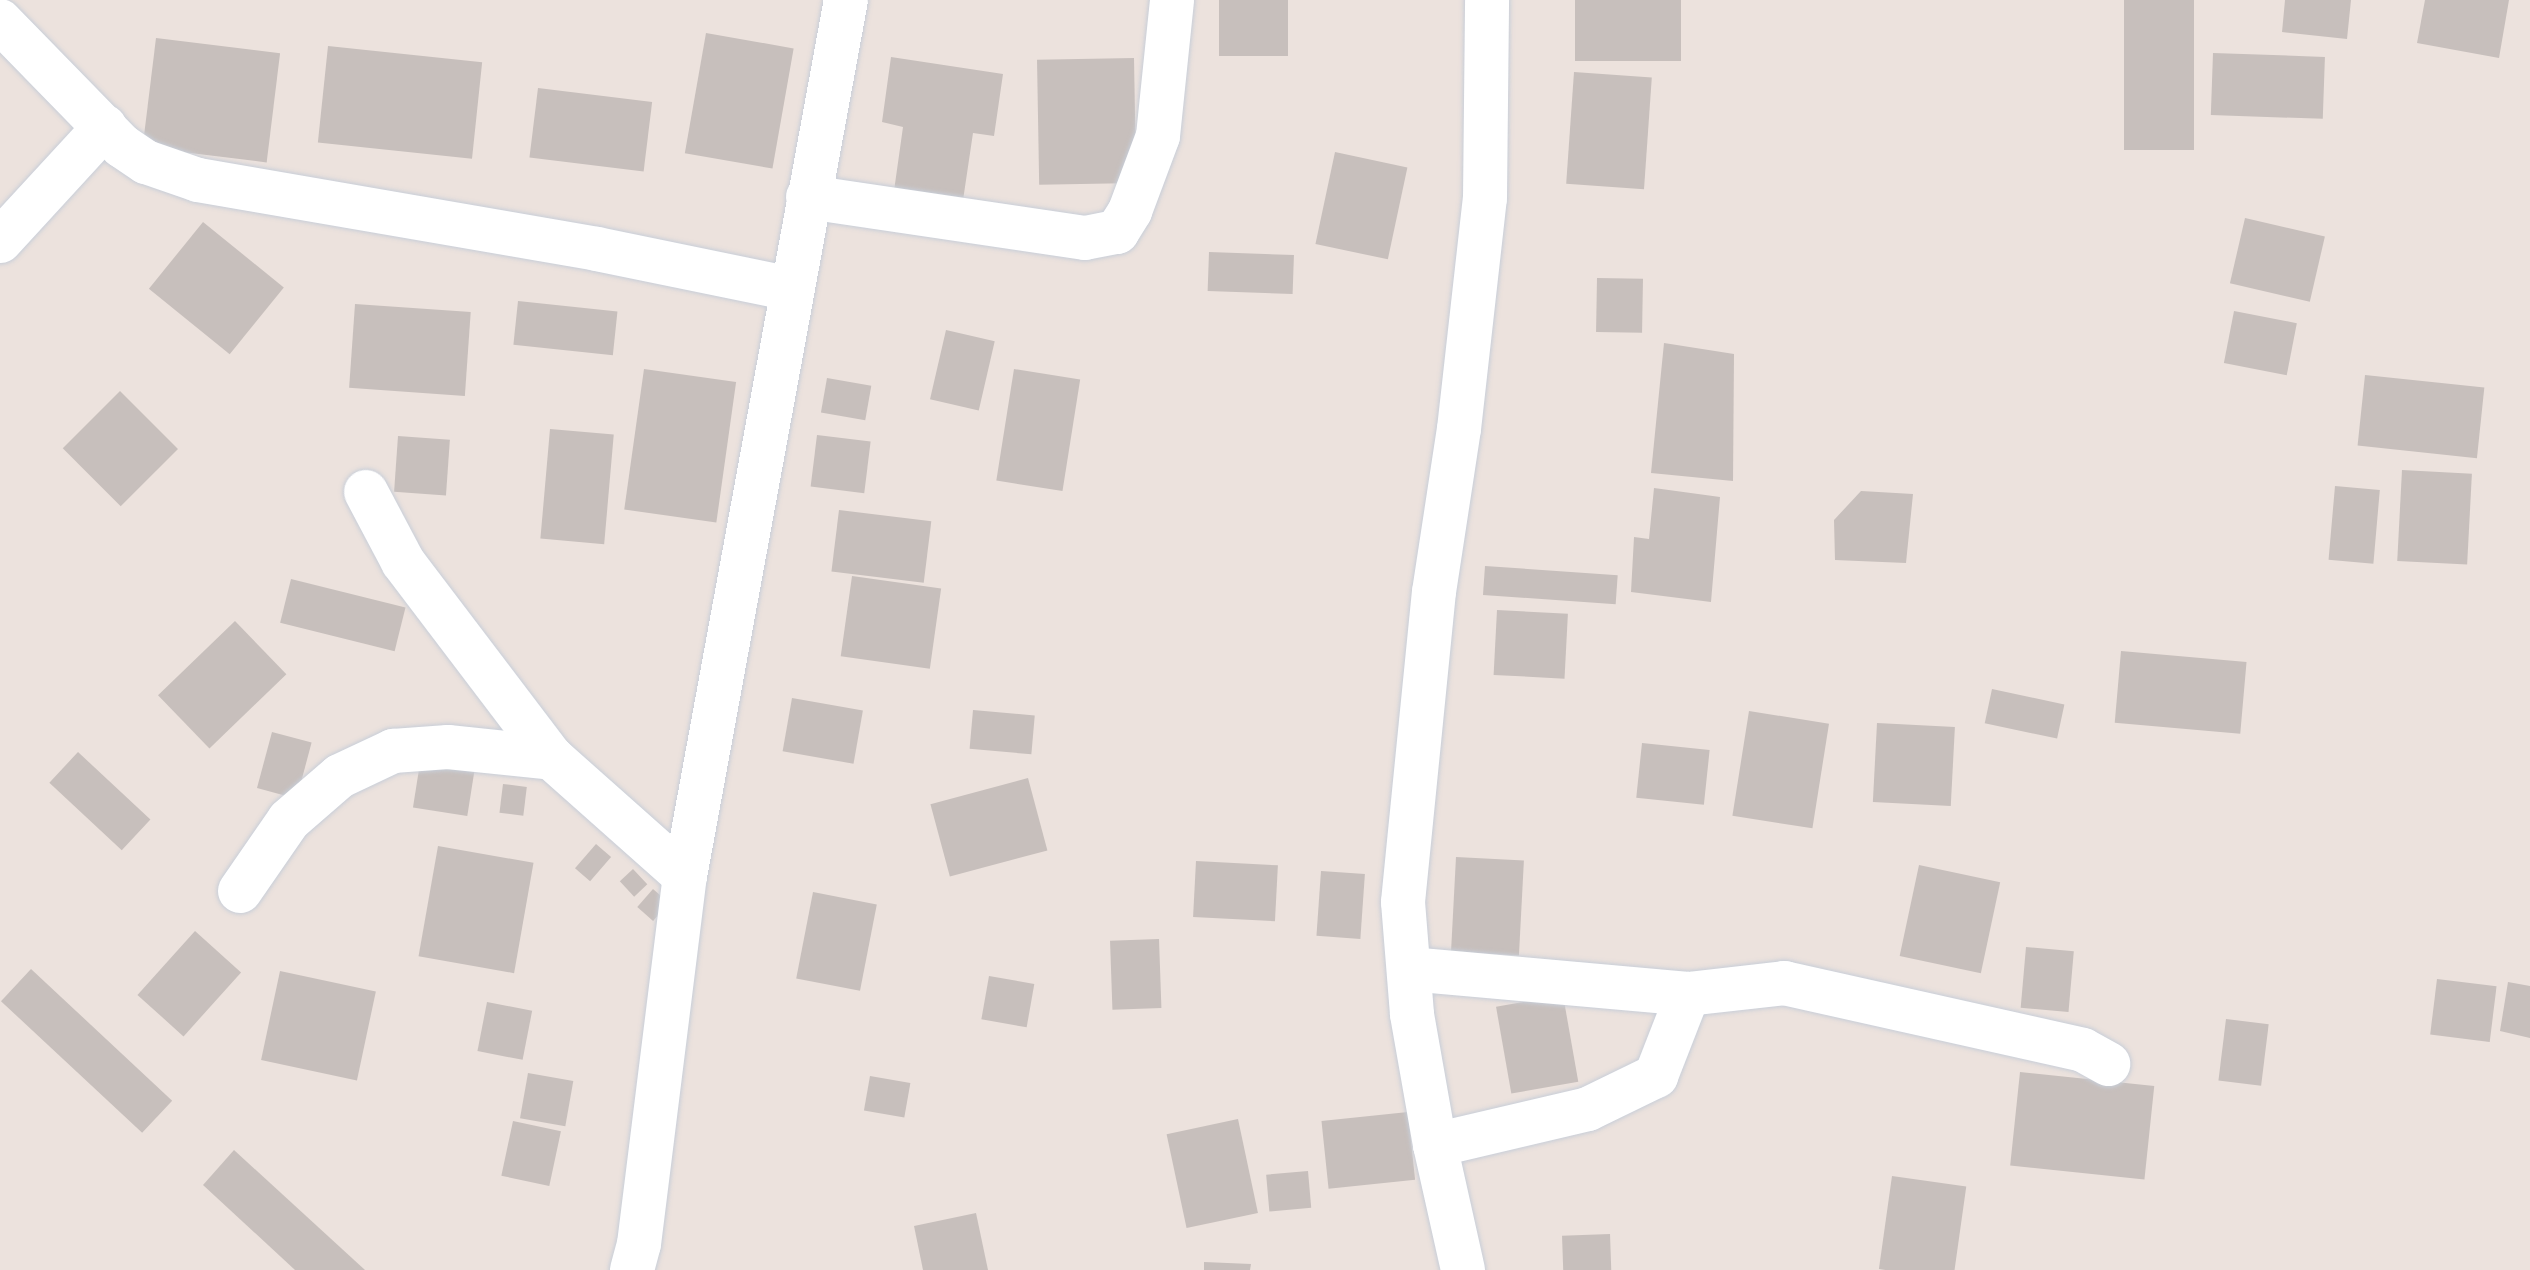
<!DOCTYPE html>
<html>
<head>
<meta charset="utf-8">
<style>
  body { margin:0 }
  #map { position:relative; width:2530px; height:1270px; overflow:hidden; background:#ece2dd; font-family:Ubuntu,sans-serif }
  div>[style] { position:absolute }
  [style*='--x'] { left:calc(var(--x)*1px); top:calc(var(--y)*1px); width:calc(var(--w)*1px); rotate:calc(var(--a)*1deg) }
  .building>* { inset:0; background:#c7bfbc; transform-origin:0 0 }
  .roads { filter:drop-shadow(0 0 2px #c8ced8) drop-shadow(0 0 2px #c8ced8) }
  .minor>* { height:44px; margin:-22px; padding:0 22px; transform-origin:22px; border-radius:22px; background:#fff }
  span { translate:-50% -50%; white-space:nowrap; text-align:center; line-height:1.15; -webkit-text-stroke:6px #fff; paint-order:stroke }
</style>
</head>
<body>
<div id="map">
  <div class="building">
    <div style="left:1219px;top:0;width:69px;height:56px"></div>
    <div style="left:1575px;top:0;width:106px;height:61px"></div>
    <div style="left:2124px;top:0;width:70px;height:150px"></div>
    <div style="clip-path:polygon(2285px 0,2351px 0,2347px 39px,2282px 32px)"></div>
    <div style="clip-path:polygon(2425px 0,2509px 0,2499px 58px,2417px 43px)"></div>
    <div style="left:706px;top:33px;width:89px;height:122px;rotate:10deg"></div>
    <div style="left:156px;top:38px;width:125px;height:110px;rotate:7deg"></div>
    <div style="left:328px;top:46px;width:155px;height:97px;rotate:6deg"></div>
    <div style="left:2213px;top:53px;width:112px;height:62px;rotate:2deg"></div>
    <div style="clip-path:polygon(891px 57px,1003px 74px,994px 136px,973px 133px,962px 207px,893px 198px,903px 127px,882px 122px)"></div>
    <div style="left:1134px;top:58px;width:125px;height:97px;rotate:89deg"></div>
    <div style="left:1574px;top:72px;width:78px;height:112px;rotate:4deg"></div>
    <div style="left:538px;top:88px;width:115px;height:70px;rotate:7deg"></div>
    <div style="left:1335px;top:152px;width:74px;height:94px;rotate:12deg"></div>
    <div style="left:2245px;top:218px;width:82px;height:67px;rotate:13deg"></div>
    <div style="left:203px;top:222px;width:104px;height:86px;rotate:39deg"></div>
    <div style="left:1209px;top:252px;width:85px;height:39px;rotate:2deg"></div>
    <div style="left:1597px;top:278px;width:46px;height:54px;rotate:1deg"></div>
    <div style="left:518px;top:301px;width:100px;height:44px;rotate:6deg"></div>
    <div style="left:355px;top:304px;width:116px;height:84px;rotate:4deg"></div>
    <div style="left:2234px;top:311px;width:64px;height:53px;rotate:11deg"></div>
    <div style="left:946px;top:330px;width:50px;height:71px;rotate:13deg"></div>
    <div style="clip-path:polygon(1664px 343px,1734px 354px,1733px 481px,1651px 473px)"></div>
    <div style="left:644px;top:369px;width:93px;height:142px;rotate:8deg"></div>
    <div style="left:1014px;top:369px;width:67px;height:113px;rotate:9deg"></div>
    <div style="left:2365px;top:375px;width:120px;height:71px;rotate:6deg"></div>
    <div style="left:827px;top:378px;width:45px;height:35px;rotate:10deg"></div>
    <div style="left:120px;top:391px;width:82px;height:81px;rotate:45deg"></div>
    <div style="left:550px;top:429px;width:64px;height:110px;rotate:5deg"></div>
    <div style="left:817px;top:435px;width:54px;height:52px;rotate:7deg"></div>
    <div style="left:398px;top:436px;width:52px;height:56px;rotate:4deg"></div>
    <div style="left:2402px;top:470px;width:70px;height:91px;rotate:3deg"></div>
    <div style="left:2335px;top:486px;width:45px;height:74px;rotate:5deg"></div>
    <div style="clip-path:polygon(1654px 488px,1720px 497px,1711px 602px,1631px 592px,1634px 537px,1649px 539px)"></div>
    <div style="clip-path:polygon(1861px 491px,1913px 494px,1906px 563px,1835px 560px,1834px 520px)"></div>
    <div style="left:839px;top:510px;width:93px;height:62px;rotate:7deg"></div>
    <div style="left:1485px;top:566px;width:133px;height:29px;rotate:4deg"></div>
    <div style="left:852px;top:576px;width:90px;height:81px;rotate:8deg"></div>
    <div style="left:291px;top:579px;width:118px;height:45px;rotate:14deg"></div>
    <div style="left:1497px;top:610px;width:71px;height:65px;rotate:3deg"></div>
    <div style="left:235px;top:621px;width:74px;height:107px;rotate:46deg"></div>
    <div style="left:2121px;top:651px;width:126px;height:72px;rotate:5deg"></div>
    <div style="left:1992px;top:689px;width:74px;height:35px;rotate:12deg"></div>
    <div style="left:792px;top:698px;width:72px;height:54px;rotate:10deg"></div>
    <div style="left:973px;top:710px;width:62px;height:39px;rotate:5deg"></div>
    <div style="left:1749px;top:711px;width:81px;height:106px;rotate:9deg"></div>
    <div style="left:1877px;top:723px;width:78px;height:79px;rotate:3deg"></div>
    <div style="left:272px;top:732px;width:41px;height:58px;rotate:15deg"></div>
    <div style="left:1642px;top:743px;width:68px;height:55px;rotate:6deg"></div>
    <div style="left:78px;top:752px;width:99px;height:42px;rotate:43deg"></div>
    <div style="left:420px;top:763px;width:55px;height:45px;rotate:9deg"></div>
    <div style="left:1028px;top:778px;width:75px;height:101px;rotate:75deg"></div>
    <div style="left:503px;top:784px;width:24px;height:29px;rotate:7deg"></div>
    <div style="left:596px;top:844px;width:20px;height:32px;rotate:41deg"></div>
    <div style="left:438px;top:846px;width:97px;height:112px;rotate:10deg"></div>
    <div style="left:1456px;top:857px;width:68px;height:95px;rotate:3deg"></div>
    <div style="left:1196px;top:861px;width:82px;height:56px;rotate:3deg"></div>
    <div style="left:1919px;top:865px;width:83px;height:93px;rotate:12deg"></div>
    <div style="left:633px;top:869px;width:21px;height:18px;rotate:47deg"></div>
    <div style="left:1321px;top:871px;width:44px;height:65px;rotate:4deg"></div>
    <div style="left:653px;top:889px;width:21px;height:24px;rotate:41deg"></div>
    <div style="left:813px;top:892px;width:65px;height:88px;rotate:11deg"></div>
    <div style="left:195px;top:931px;width:62px;height:86px;rotate:42deg"></div>
    <div style="left:1159px;top:939px;width:69px;height:49px;rotate:88deg"></div>
    <div style="left:2026px;top:947px;width:48px;height:61px;rotate:5deg"></div>
    <div style="left:31px;top:969px;width:193px;height:44px;rotate:43deg"></div>
    <div style="left:280px;top:971px;width:98px;height:91px;rotate:12deg"></div>
    <div style="left:989px;top:976px;width:46px;height:44px;rotate:10deg"></div>
    <div style="left:2437px;top:979px;width:60px;height:56px;rotate:7deg"></div>
    <div style="clip-path:polygon(2508px 982px,2530px 986px,2530px 1038px,2500px 1031px)"></div>
    <div style="left:1563px;top:995px;width:88px;height:68px;rotate:80deg"></div>
    <div style="left:487px;top:1002px;width:46px;height:50px;rotate:11deg"></div>
    <div style="left:2226px;top:1019px;width:43px;height:62px;rotate:7deg"></div>
    <div style="left:2020px;top:1072px;width:135px;height:94px;rotate:6deg"></div>
    <div style="left:528px;top:1073px;width:46px;height:46px;rotate:10deg"></div>
    <div style="left:870px;top:1076px;width:41px;height:35px;rotate:10deg"></div>
    <div style="left:1408px;top:1112px;width:68px;height:87px;rotate:84deg"></div>
    <div style="left:1238px;top:1119px;width:96px;height:73px;rotate:78deg"></div>
    <div style="left:513px;top:1121px;width:49px;height:56px;rotate:12deg"></div>
    <div style="clip-path:polygon(234px 1150px,365px 1270px,295px 1270px,203px 1185px)"></div>
    <div style="left:1308px;top:1171px;width:37px;height:42px;rotate:85deg"></div>
    <div style="left:1892px;top:1176px;width:75px;height:94px;rotate:8deg"></div>
    <div style="clip-path:polygon(976px 1213px,988px 1270px,923px 1270px,914px 1226px)"></div>
    <div style="left:1610px;top:1234px;width:36px;height:48px;rotate:88deg"></div>
    <div style="clip-path:polygon(1204px 1262px,1251px 1264px,1250px 1270px,1204px 1270px)"></div>
  </div>
  <div class="roads">
    <div class="minor">
      <div style="--x:0;--y:21;--w:175;--a:45.7"></div>
      <div style="--x:122;--y:146;--w:29;--a:34"></div>
      <div style="--x:146;--y:162;--w:55;--a:19.1"></div>
      <div style="--x:198;--y:180;--w:405;--a:9.8"></div>
      <div style="--x:597;--y:249;--w:199;--a:11.6"></div>
      <div style="--x:808;--y:197;--w:280;--a:8.4"></div>
      <div style="--x:1085;--y:238;--w:33;--a:-11"></div>
      <div style="--x:1117;--y:232;--w:25;--a:-58"></div>
      <div style="--x:1130;--y:211;--w:80;--a:-69.5"></div>
      <div style="--x:1158;--y:136;--w:137;--a:-84.1"></div>
      <div style="--x:0;--y:241;--w:155;--a:-47.4"></div>
      <div style="--x:366;--y:492;--w:79;--a:62.1"></div>
      <div style="--x:403;--y:562;--w:246;--a:52.8"></div>
      <div style="--x:240;--y:891;--w:86;--a:-55.4"></div>
      <div style="--x:289;--y:820;--w:67;--a:-40.8"></div>
      <div style="--x:340;--y:776;--w:59;--a:-25.3"></div>
      <div style="--x:393;--y:751;--w:55;--a:-4.2"></div>
      <div style="--x:448;--y:747;--w:105;--a:6"></div>
      <div style="--x:552;--y:758;--w:178;--a:41.6"></div>
      <div style="--x:1409;--y:969;--w:280;--a:5.1"></div>
      <div style="--x:1688;--y:994;--w:97;--a:-6.5"></div>
      <div style="--x:1784;--y:983;--w:306;--a:12.6"></div>
      <div style="--x:2083;--y:1050;--w:29;--a:29"></div>
      <div style="--x:1435;--y:1145;--w:157;--a:-13.2"></div>
      <div style="--x:1588;--y:1109;--w:76;--a:-25.9"></div>
      <div style="--x:1656;--y:1076;--w:88;--a:-68.7"></div>
      <div style="--x:632;--y:1270;--w:27;--a:-75"></div>
      <div style="--x:639;--y:1244;--w:371;--a:-82.9"></div>
      <div style="--x:685;--y:876;--w:891;--a:-79.59"></div>
      <div style="--x:1463;--y:1270;--w:128;--a:-102.6"></div>
      <div style="--x:1435;--y:1145;--w:133;--a:-100"></div>
      <div style="--x:1412;--y:1014;--w:112;--a:-94.6"></div>
      <div style="--x:1403;--y:902;--w:312;--a:-84.3"></div>
      <div style="--x:1434;--y:592;--w:165;--a:-81.3"></div>
      <div style="--x:1459;--y:429;--w:232;--a:-83.6"></div>
      <div style="--x:1485;--y:198;--w:198;--a:-89.4"></div>
    </div>
  </div>
</div>
</body>
</html>
